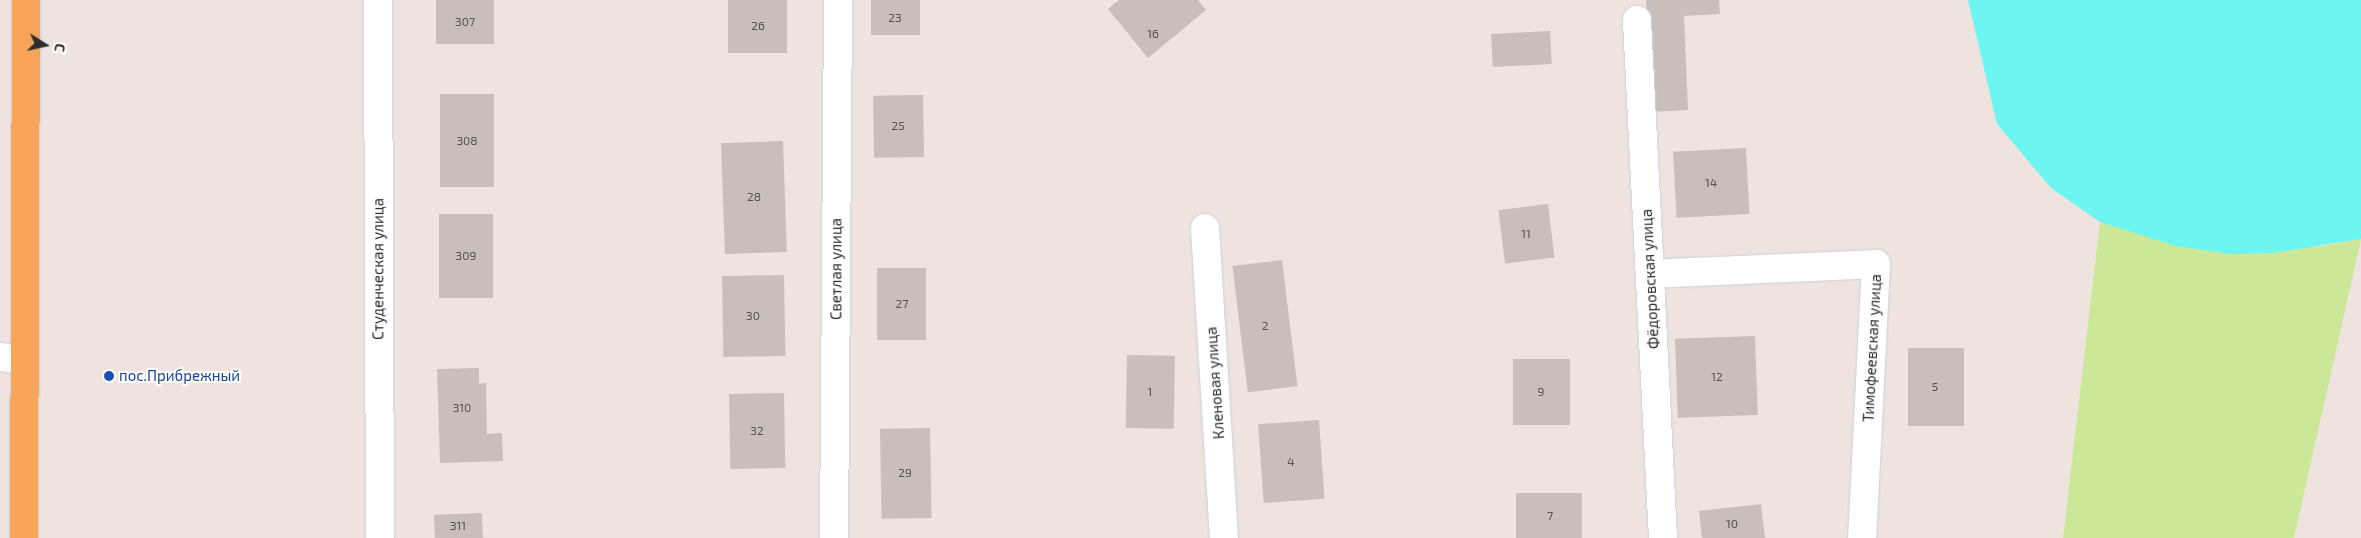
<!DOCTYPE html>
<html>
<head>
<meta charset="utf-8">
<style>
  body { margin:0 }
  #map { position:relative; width:2361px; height:538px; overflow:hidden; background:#efe3df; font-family:"Exo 2",sans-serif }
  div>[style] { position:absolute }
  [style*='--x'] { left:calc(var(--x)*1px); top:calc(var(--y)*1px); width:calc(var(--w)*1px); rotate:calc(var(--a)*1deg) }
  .green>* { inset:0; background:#cbe899 }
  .water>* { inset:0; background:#6df5f1 }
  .building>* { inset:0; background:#c8bfba; transform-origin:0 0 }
  .roads { filter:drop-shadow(0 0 1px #cad2db) drop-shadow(0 0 1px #cad2db) }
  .minor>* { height:28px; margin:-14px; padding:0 14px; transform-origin:14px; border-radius:14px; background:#fff }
  .major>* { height:28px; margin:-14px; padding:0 14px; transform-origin:14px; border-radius:14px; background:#f8a55a }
  .dots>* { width:14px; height:14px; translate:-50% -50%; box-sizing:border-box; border:2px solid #fff; border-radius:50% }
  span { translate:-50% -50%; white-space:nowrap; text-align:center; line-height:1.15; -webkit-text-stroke:4px #fff; paint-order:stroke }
  .number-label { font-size:12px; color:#545250 }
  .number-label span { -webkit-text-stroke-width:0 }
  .street-label { font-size:15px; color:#2d2d2d }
  .transit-label { font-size:15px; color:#164399 }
  .left { translate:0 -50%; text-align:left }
  .north { position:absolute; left:20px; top:20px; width:50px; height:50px; -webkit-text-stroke:4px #fff; paint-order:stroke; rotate:100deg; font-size:14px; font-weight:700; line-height:20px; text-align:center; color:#2d2d2d }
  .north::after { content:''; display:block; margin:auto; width:18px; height:22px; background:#2d2d2d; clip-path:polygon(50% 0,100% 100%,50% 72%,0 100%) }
</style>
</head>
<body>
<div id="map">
  <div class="green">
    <div style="clip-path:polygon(2100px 222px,2316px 247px,2361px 239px,2294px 538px,2063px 538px)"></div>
  </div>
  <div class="water">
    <div style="clip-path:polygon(1968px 0,2361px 0,2361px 239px,2273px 253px,2230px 254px,2176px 246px,2100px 222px,2051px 188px,1997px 124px)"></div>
  </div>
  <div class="building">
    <div style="left:436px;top:0;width:58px;height:44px"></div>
    <div style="left:728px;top:0;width:59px;height:53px"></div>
    <div style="left:871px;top:0;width:49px;height:35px"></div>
    <div style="clip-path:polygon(1119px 0,1198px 0,1206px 10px,1148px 58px,1108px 9px)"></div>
    <div style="clip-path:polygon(1646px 0,1719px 0,1720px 14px,1684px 16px,1688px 110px,1651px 112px)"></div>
    <div style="left:1550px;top:31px;width:33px;height:59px;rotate:87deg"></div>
    <div style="left:494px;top:94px;width:93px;height:54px;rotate:90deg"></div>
    <div style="left:923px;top:95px;width:62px;height:50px;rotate:89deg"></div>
    <div style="left:783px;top:141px;width:111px;height:62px;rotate:88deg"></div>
    <div style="left:1746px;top:148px;width:66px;height:73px;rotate:87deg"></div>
    <div style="left:1548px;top:204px;width:54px;height:50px;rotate:83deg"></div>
    <div style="left:439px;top:214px;width:54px;height:84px"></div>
    <div style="left:1282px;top:260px;width:127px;height:50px;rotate:83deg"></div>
    <div style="left:877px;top:268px;width:49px;height:72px"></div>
    <div style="left:784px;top:275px;width:81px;height:62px;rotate:89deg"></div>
    <div style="left:1755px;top:336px;width:79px;height:80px;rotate:88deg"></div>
    <div style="left:1908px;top:348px;width:56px;height:78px"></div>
    <div style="left:1127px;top:355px;width:48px;height:73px;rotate:1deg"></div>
    <div style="left:1513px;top:359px;width:57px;height:66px"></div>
    <div style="clip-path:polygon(479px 368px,479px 384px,486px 383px,487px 434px,502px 433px,503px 461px,440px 463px,437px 369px)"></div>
    <div style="left:784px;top:393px;width:75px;height:55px;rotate:89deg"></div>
    <div style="left:1319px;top:420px;width:79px;height:61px;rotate:86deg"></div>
    <div style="left:930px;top:428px;width:90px;height:50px;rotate:89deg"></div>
    <div style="left:1516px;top:493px;width:66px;height:45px"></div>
    <div style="clip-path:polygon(1761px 504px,1765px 538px,1702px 538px,1699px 511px)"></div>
    <div style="left:482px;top:513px;width:25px;height:48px;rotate:88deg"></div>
  </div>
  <div class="roads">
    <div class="minor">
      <div style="--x:378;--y:0;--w:538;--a:89.79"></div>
      <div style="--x:1637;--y:20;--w:519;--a:87.13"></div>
      <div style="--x:1205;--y:228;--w:311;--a:86.5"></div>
      <div style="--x:1650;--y:274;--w:226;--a:-2.5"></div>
      <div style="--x:1876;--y:264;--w:274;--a:92.9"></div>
      <div style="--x:0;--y:357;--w:25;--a:7"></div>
      <div style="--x:834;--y:538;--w:538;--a:-89.57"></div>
    </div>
    <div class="major">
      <div style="--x:24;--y:538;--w:538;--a:-89.79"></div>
    </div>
  </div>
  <div class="dots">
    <div style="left:109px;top:376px;background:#1a4fb4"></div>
  </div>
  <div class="number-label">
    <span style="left:895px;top:18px">23</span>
    <span style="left:465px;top:22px">307</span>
    <span style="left:758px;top:26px">26</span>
    <span style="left:1153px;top:34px">16</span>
    <span style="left:898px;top:126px">25</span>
    <span style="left:467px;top:141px">308</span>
    <span style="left:1711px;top:183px">14</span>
    <span style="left:754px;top:197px">28</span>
    <span style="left:1526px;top:234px">11</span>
    <span style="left:466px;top:256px">309</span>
    <span style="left:902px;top:304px">27</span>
    <span style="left:753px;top:316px">30</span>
    <span style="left:1265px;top:326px">2</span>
    <span style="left:1717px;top:377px">12</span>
    <span style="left:1935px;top:387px">5</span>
    <span style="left:1150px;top:392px">1</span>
    <span style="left:1541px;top:392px">9</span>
    <span style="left:462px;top:408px">310</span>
    <span style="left:757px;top:431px">32</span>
    <span style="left:1291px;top:462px">4</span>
    <span style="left:905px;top:473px">29</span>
    <span style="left:1550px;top:516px">7</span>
    <span style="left:1732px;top:524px">10</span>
    <span style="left:458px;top:526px">311</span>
  </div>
  <div class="street-label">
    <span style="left:378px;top:269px;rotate:-90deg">Студенческая улица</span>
    <span style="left:836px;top:269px;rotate:-90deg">Светлая улица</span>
    <span style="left:1650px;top:279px;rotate:-93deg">Фёдоровская улица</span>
    <span style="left:1872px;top:348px;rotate:-87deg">Тимофеевская улица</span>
    <span style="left:1215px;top:383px;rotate:-94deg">Кленовая улица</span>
  </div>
  <div class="transit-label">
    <span class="left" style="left:119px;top:376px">пос.Прибрежный</span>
  </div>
  <div class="north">С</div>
</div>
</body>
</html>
